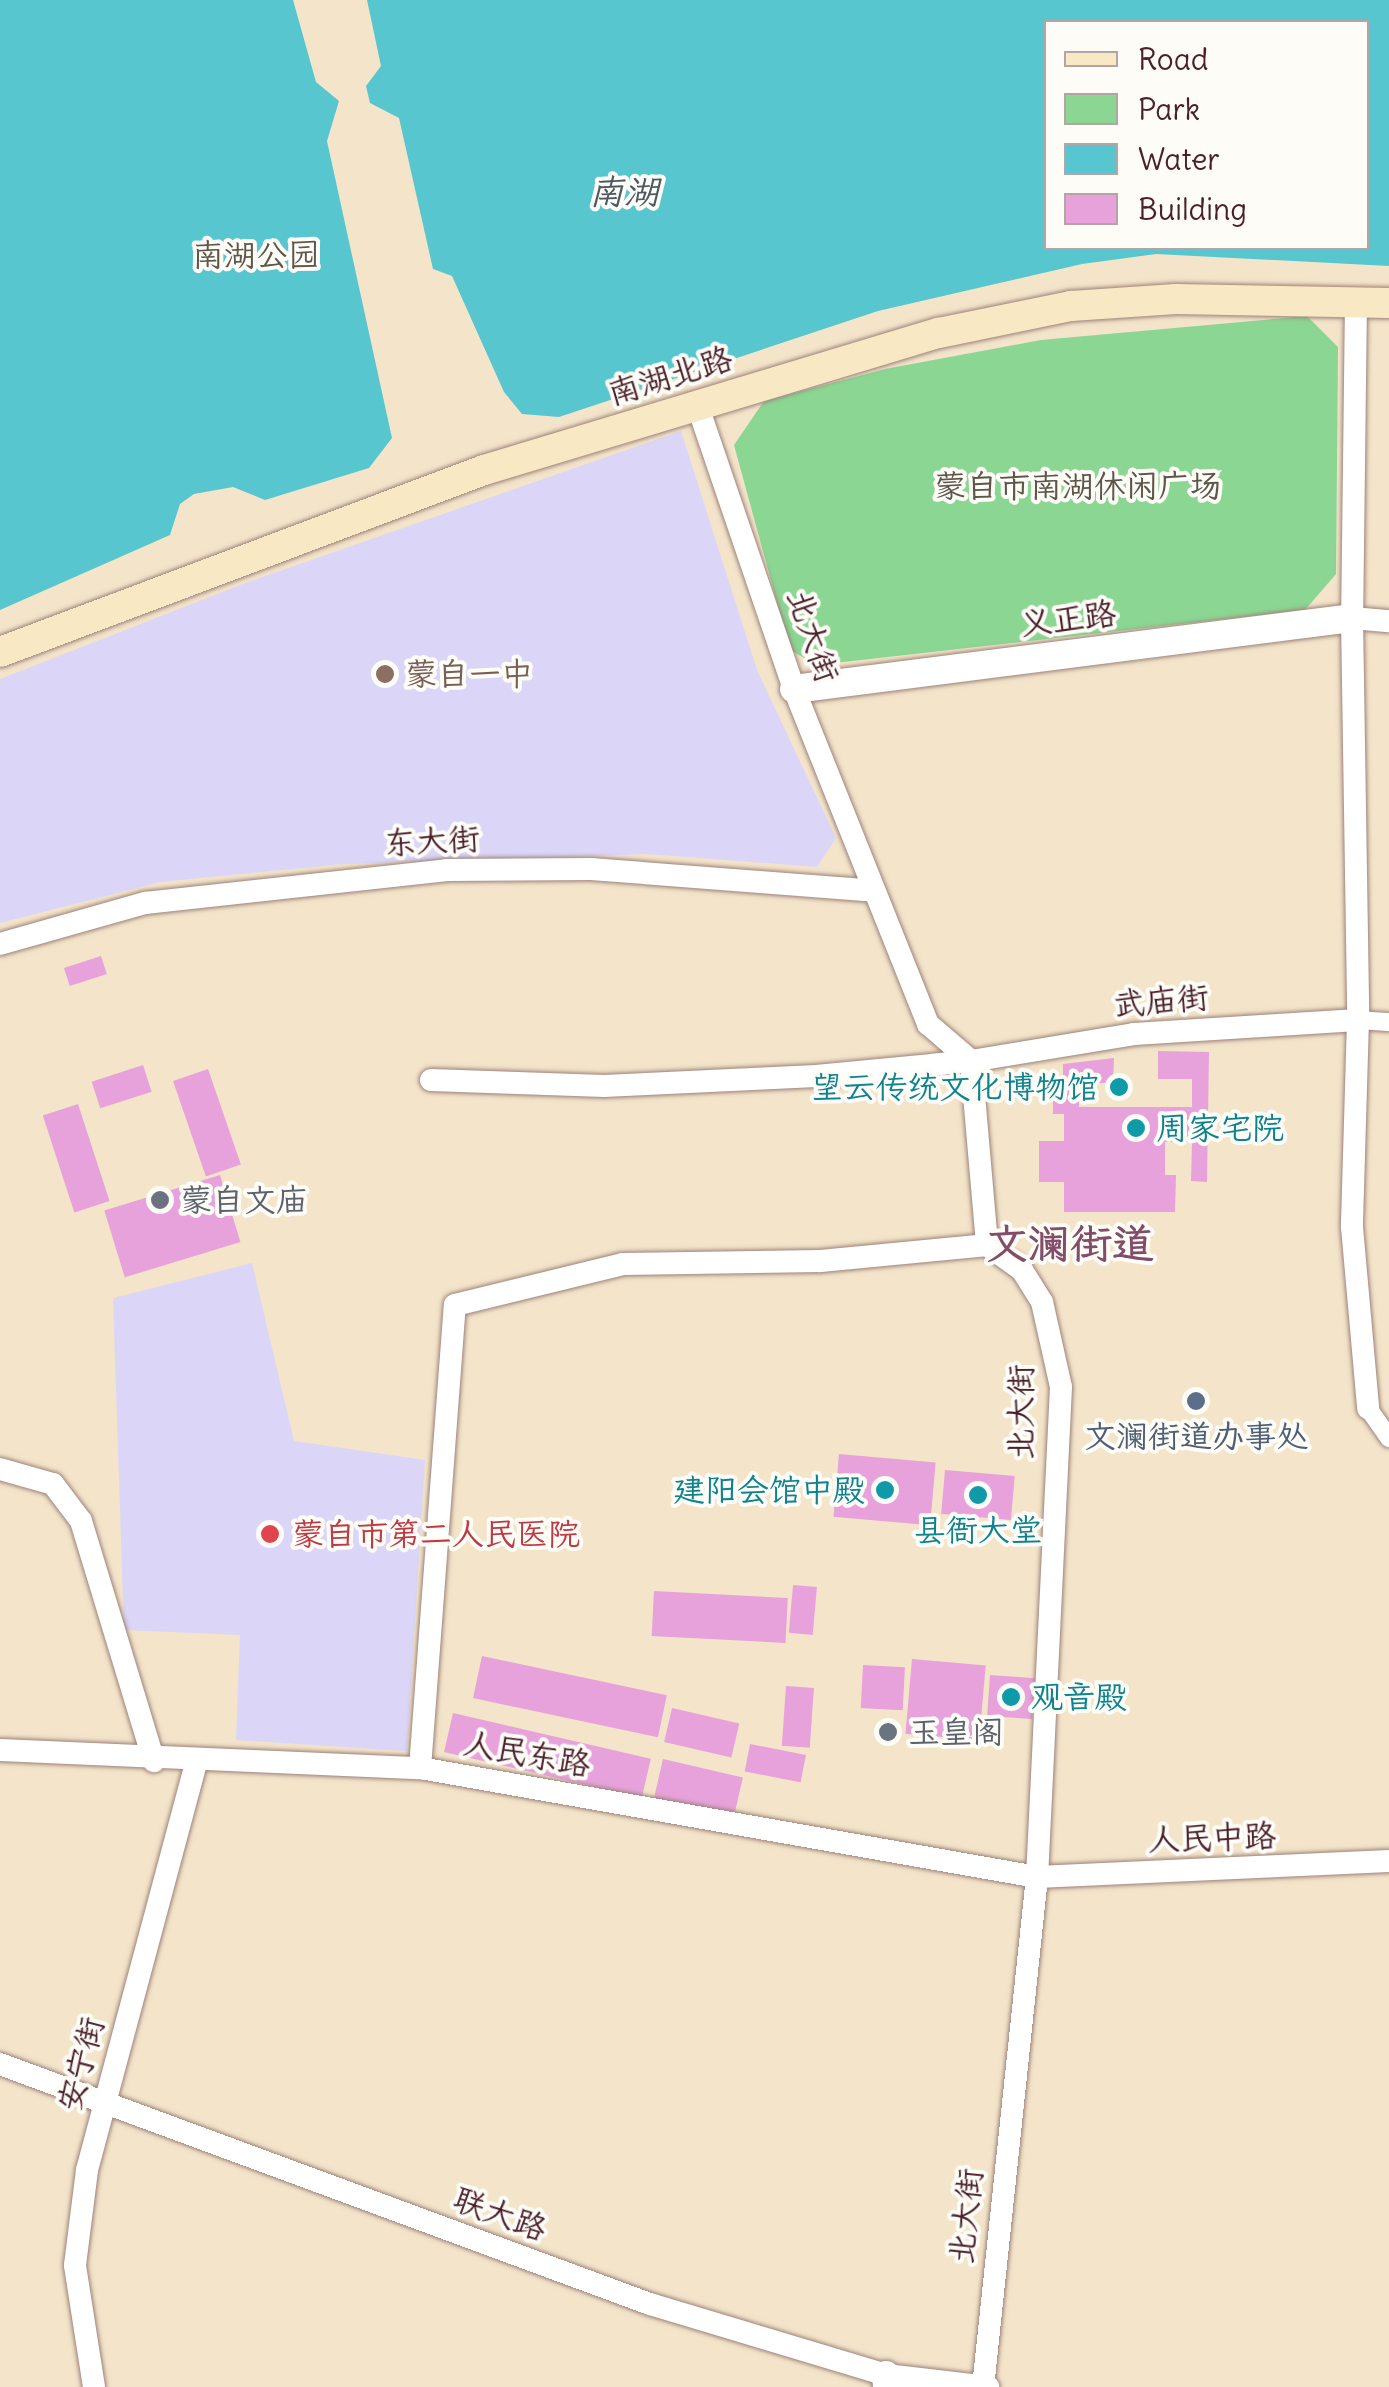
<!DOCTYPE html>
<html>
<head>
<meta charset="utf-8">
<style>
  body { margin:0 }
  #map { position:relative; width:1389px; height:2387px; overflow:hidden; background:#f3e4ca; font-family:Delius,"LXGW WenKai TC",sans-serif }
  div>[style] { position:absolute }
  [style*='--x'] { left:calc(var(--x)*1px); top:calc(var(--y)*1px); width:calc(var(--w)*1px); rotate:calc(var(--a)*1deg) }
  .built>* { inset:0; background:#dbd6f7 }
  .green>* { inset:0; background:#8bd693 }
  .water>* { inset:0; background:#58c6ce }
  .building>* { inset:0; background:#e7a2db; transform-origin:0 0 }
  .roads { filter:drop-shadow(0 0 2px #9e827a) drop-shadow(0 0 2px #9e827a) }
  .pedestrian>* { height:18px; margin:-9px; padding:0 9px; transform-origin:9px; border-radius:9px; background:#fff }
  .minor>* { height:22px; margin:-11px; padding:0 11px; transform-origin:11px; border-radius:11px; background:#fff }
  .tertiary>* { height:28px; margin:-14px; padding:0 14px; transform-origin:14px; border-radius:14px; background:#fff }
  .secondary>* { height:30px; margin:-15px; padding:0 15px; transform-origin:15px; border-radius:15px; background:#f8e8c3 }
  .dots>* { width:28px; height:28px; translate:-50% -50%; box-sizing:border-box; border:5px solid #fdfcf7; border-radius:50% }
  span { translate:-50% -50%; white-space:nowrap; text-align:center; line-height:1.15; -webkit-text-stroke:8px #fdfcf7; paint-order:stroke }
  .park-label { font-size:32px; color:#5e564a }
  .street-label { font-size:32px; color:#4a1f2b }
  .education-label { font-size:32px; color:#785e54 }
  .left { translate:0 -50%; text-align:left }
  .culture-label { font-size:32px; color:#0d838f }
  .right { translate:-100% -50%; text-align:right }
  .worship-label { font-size:32px; color:#5b616d }
  .service-label { font-size:32px; color:#4e5e75 }
  .health-label { font-size:32px; color:#be3a42 }
  .water-label { font-size:35px; color:#4f5964; font-style:italic }
  .district-label { font-size:42px; color:#814d69; font-weight:700 }
  .legend { position:absolute; left:1044px; top:20px; width:325px; height:230px; box-sizing:border-box; background:#fdfcf7; border:2px solid #b5a4a5; margin:0; padding:12px 18px; list-style:none; font-size:30px; color:#4a1f2b }
  .legend li { display:flex; align-items:center; gap:20px; height:50px }
  .legend b { width:50px; border:2px solid #b5a4a5 }
</style>
</head>
<body>
<div id="map">
  <div class="built">
    <div style="clip-path:polygon(681px 431px,757px 670px,836px 838px,817px 867px,647px 854px,344px 864px,160px 882px,0 923px,0 679px,248px 582px)"></div>
    <div style="clip-path:polygon(252px 1263px,294px 1441px,425px 1460px,407px 1751px,236px 1740px,240px 1635px,124px 1630px,113px 1298px)"></div>
  </div>
  <div class="green">
    <div style="clip-path:polygon(1307px 316px,1338px 347px,1336px 574px,1305px 610px,817px 665px,790px 650px,734px 445px,764px 401px,885px 369px,1041px 340px)"></div>
  </div>
  <div class="water">
    <div style="clip-path:polygon(0 0,293px 0,316px 82px,339px 101px,327px 141px,392px 438px,369px 468px,265px 500px,233px 487px,194px 494px,180px 504px,170px 535px,0 610px)"></div>
    <div style="clip-path:polygon(evenodd,367px 0,1389px 0,1389px 266px,1156px 254px,1082px 264px,878px 311px,559px 417px,522px 414px,504px 392px,452px 276px,433px 269px,399px 118px,370px 103px,366px 86px,381px 66px,367px 0,1366px 22px,1366px 248px,1046px 248px,1046px 22px,1366px 22px)"></div>
  </div>
  <div class="building">
    <div style="left:101px;top:956px;width:19px;height:39px;rotate:72deg"></div>
    <div style="clip-path:polygon(1158px 1051px,1209px 1052px,1207px 1182px,1191px 1181px,1192px 1142px,1165px 1142px,1165px 1175px,1176px 1175px,1175px 1212px,1064px 1212px,1064px 1182px,1039px 1182px,1039px 1141px,1064px 1141px,1064px 1114px,1053px 1114px,1053px 1075px,1063px 1075px,1063px 1064px,1114px 1058px,1113px 1083px,1079px 1083px,1079px 1107px,1192px 1107px,1192px 1079px,1158px 1079px)"></div>
    <div style="left:143px;top:1065px;width:28px;height:54px;rotate:72deg"></div>
    <div style="left:208px;top:1069px;width:101px;height:37px;rotate:71deg"></div>
    <div style="left:78px;top:1104px;width:102px;height:37px;rotate:72deg"></div>
    <div style="left:220px;top:1175px;width:70px;height:121px;rotate:73deg"></div>
    <div style="left:839px;top:1454px;width:97px;height:63px;rotate:5deg"></div>
    <div style="left:945px;top:1470px;width:70px;height:44px;rotate:5deg"></div>
    <div style="left:793px;top:1585px;width:24px;height:48px;rotate:5deg"></div>
    <div style="left:654px;top:1591px;width:134px;height:45px;rotate:3deg"></div>
    <div style="left:482px;top:1656px;width:189px;height:43px;rotate:12deg"></div>
    <div style="left:912px;top:1659px;width:74px;height:75px;rotate:5deg"></div>
    <div style="left:863px;top:1665px;width:42px;height:43px;rotate:3deg"></div>
    <div style="left:990px;top:1675px;width:45px;height:41px;rotate:4deg"></div>
    <div style="left:786px;top:1686px;width:28px;height:60px;rotate:4deg"></div>
    <div style="left:672px;top:1708px;width:69px;height:35px;rotate:13deg"></div>
    <div style="left:453px;top:1713px;width:203px;height:40px;rotate:13deg"></div>
    <div style="left:750px;top:1744px;width:57px;height:28px;rotate:11deg"></div>
    <div style="left:663px;top:1759px;width:82px;height:40px;rotate:13deg"></div>
  </div>
  <div class="roads">
    <div class="pedestrian">
      <div style="--x:1358;--y:1020;--w:31;--a:4"></div>
      <div style="--x:1368;--y:1408;--w:37;--a:55"></div>
    </div>
    <div class="minor">
      <div style="--x:1356;--y:300;--w:318;--a:90.7"></div>
      <div style="--x:1352;--y:618;--w:402;--a:89.1"></div>
      <div style="--x:1358;--y:1020;--w:207;--a:91.7"></div>
      <div style="--x:1352;--y:1227;--w:182;--a:84.9"></div>
      <div style="--x:697;--y:404;--w:301;--a:71.2"></div>
      <div style="--x:794;--y:689;--w:361;--a:68.2"></div>
      <div style="--x:928;--y:1024;--w:57;--a:40.7"></div>
      <div style="--x:971;--y:1061;--w:185;--a:85"></div>
      <div style="--x:987;--y:1245;--w:43;--a:35.5"></div>
      <div style="--x:1022;--y:1270;--w:38;--a:58"></div>
      <div style="--x:1042;--y:1302;--w:87;--a:77.4"></div>
      <div style="--x:1061;--y:1387;--w:491;--a:92.8"></div>
      <div style="--x:1037;--y:1877;--w:513;--a:96.04"></div>
      <div style="--x:1352;--y:618;--w:37;--a:5"></div>
      <div style="--x:0;--y:944;--w:151;--a:-15.8"></div>
      <div style="--x:145;--y:903;--w:304;--a:-6.2"></div>
      <div style="--x:447;--y:870;--w:144;--a:-0.4"></div>
      <div style="--x:591;--y:869;--w:284;--a:4.4"></div>
      <div style="--x:431;--y:1080;--w:173;--a:2"></div>
      <div style="--x:604;--y:1086;--w:212;--a:-2.7"></div>
      <div style="--x:816;--y:1076;--w:156;--a:-5.5"></div>
      <div style="--x:971;--y:1061;--w:165;--a:-9.4"></div>
      <div style="--x:1134;--y:1034;--w:224;--a:-3.6"></div>
      <div style="--x:0;--y:1469;--w:55;--a:15.8"></div>
      <div style="--x:53;--y:1484;--w:46;--a:52.9"></div>
      <div style="--x:81;--y:1521;--w:251;--a:73.1"></div>
      <div style="--x:0;--y:1750;--w:420;--a:2.5"></div>
      <div style="--x:420;--y:1768;--w:627;--a:10.02"></div>
      <div style="--x:1037;--y:1877;--w:352;--a:-2.6"></div>
      <div style="--x:420;--y:1768;--w:464;--a:-85.7"></div>
      <div style="--x:455;--y:1305;--w:173;--a:-13.7"></div>
      <div style="--x:623;--y:1264;--w:198;--a:-0.9"></div>
      <div style="--x:821;--y:1261;--w:167;--a:-5.5"></div>
      <div style="--x:0;--y:2064;--w:693;--a:20.27"></div>
      <div style="--x:650;--y:2304;--w:246;--a:16.7"></div>
      <div style="--x:886;--y:2375;--w:103;--a:6.7"></div>
      <div style="--x:94;--y:2387;--w:123;--a:-98.9"></div>
      <div style="--x:75;--y:2265;--w:96;--a:-82.8"></div>
      <div style="--x:87;--y:2170;--w:420;--a:-75"></div>
    </div>
    <div class="tertiary">
      <div style="--x:794;--y:689;--w:562;--a:-7.25"></div>
      <div style="--x:886;--y:2375;--w:12;--a:85"></div>
    </div>
    <div class="secondary">
      <div style="--x:0;--y:652;--w:517;--a:-20.61"></div>
      <div style="--x:484;--y:470;--w:475;--a:-16.8"></div>
      <div style="--x:939;--y:333;--w:135;--a:-11.6"></div>
      <div style="--x:1071;--y:306;--w:105;--a:-3.8"></div>
      <div style="--x:1176;--y:299;--w:213;--a:1.1"></div>
    </div>
  </div>
  <div class="dots">
    <div style="left:385px;top:674px;background:#8d6e63"></div>
    <div style="left:1119px;top:1087px;background:#0f9aa8"></div>
    <div style="left:1136px;top:1128px;background:#0f9aa8"></div>
    <div style="left:160px;top:1200px;background:#6b7280"></div>
    <div style="left:1196px;top:1401px;background:#5c6f8a"></div>
    <div style="left:885px;top:1490px;background:#0f9aa8"></div>
    <div style="left:978px;top:1495px;background:#0f9aa8"></div>
    <div style="left:270px;top:1534px;background:#e0444e"></div>
    <div style="left:1011px;top:1697px;background:#0f9aa8"></div>
    <div style="left:888px;top:1732px;background:#6b7280"></div>
  </div>
  <div class="park-label">
    <span style="left:256px;top:255px">南湖公园</span>
    <span style="left:1078px;top:486px">蒙自市南湖休闲广场</span>
  </div>
  <div class="street-label">
    <span style="left:670px;top:376px;rotate:-17deg">南湖北路</span>
    <span style="left:1068px;top:619px;rotate:-7deg">义正路</span>
    <span style="left:813px;top:636px;rotate:71deg">北大街</span>
    <span style="left:432px;top:841px;rotate:-3deg">东大街</span>
    <span style="left:1161px;top:1001px;rotate:-5deg">武庙街</span>
    <span style="left:1021px;top:1412px;rotate:-90deg">北大街</span>
    <span style="left:527px;top:1754px;rotate:10deg">人民东路</span>
    <span style="left:1212px;top:1838px;rotate:-2deg">人民中路</span>
    <span style="left:81px;top:2064px;rotate:-75deg">安宁街</span>
    <span style="left:500px;top:2214px;rotate:20deg">联大路</span>
    <span style="left:966px;top:2216px;rotate:-84deg">北大街</span>
  </div>
  <div class="education-label">
    <span class="left" style="left:405px;top:674px">蒙自一中</span>
  </div>
  <div class="culture-label">
    <span class="right" style="left:1099px;top:1087px">望云传统文化博物馆</span>
    <span class="left" style="left:1156px;top:1128px">周家宅院</span>
    <span class="right" style="left:865px;top:1490px">建阳会馆中殿</span>
    <span style="left:978px;top:1530px">县衙大堂</span>
    <span class="left" style="left:1031px;top:1697px">观音殿</span>
  </div>
  <div class="worship-label">
    <span class="left" style="left:180px;top:1200px">蒙自文庙</span>
    <span class="left" style="left:908px;top:1732px">玉皇阁</span>
  </div>
  <div class="service-label">
    <span style="left:1196px;top:1436px">文澜街道办事处</span>
  </div>
  <div class="health-label">
    <span class="left" style="left:292px;top:1534px">蒙自市第二人民医院</span>
  </div>
  <div class="water-label">
    <span style="left:624px;top:191px">南湖</span>
  </div>
  <div class="district-label">
    <span style="left:1070px;top:1243px">文澜街道</span>
  </div>
  <ul class="legend">
  <li><b style="height:12px;background:#f8e8c3"></b>Road</li>
  <li><b style="height:28px;background:#8bd693"></b>Park</li>
  <li><b style="height:28px;background:#58c6ce"></b>Water</li>
  <li><b style="height:28px;background:#e7a2db"></b>Building</li>
  </ul>
</div>
</body>
</html>
